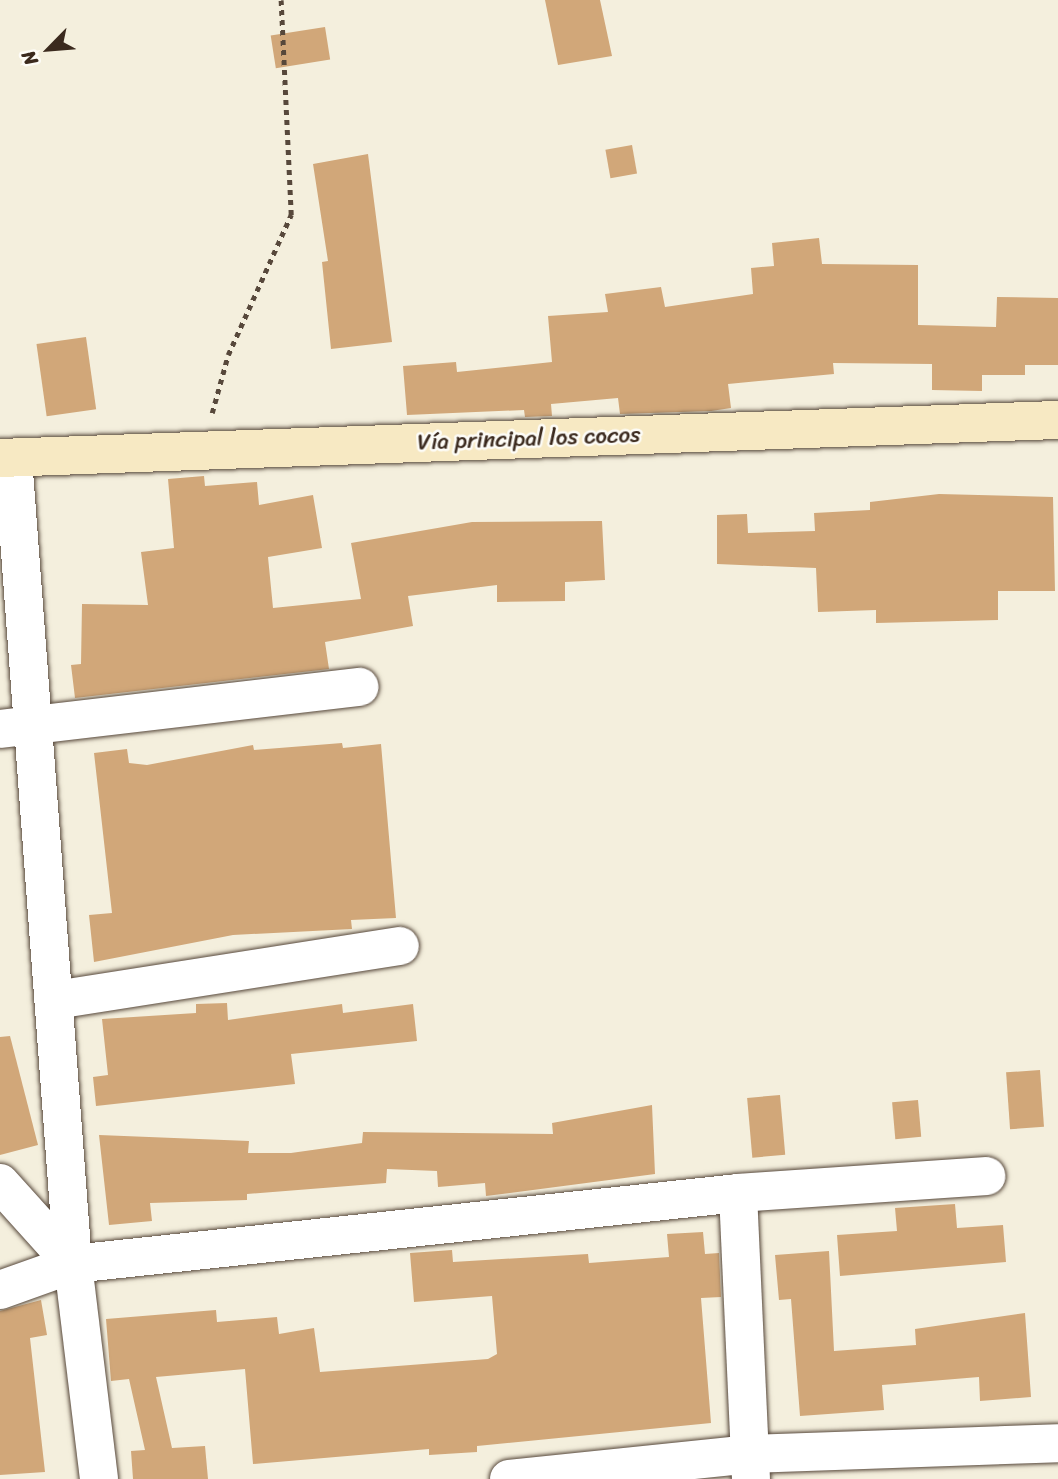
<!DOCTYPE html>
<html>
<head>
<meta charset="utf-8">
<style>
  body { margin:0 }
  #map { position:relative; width:1058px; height:1479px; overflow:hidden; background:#f4efdd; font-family:Sriracha,sans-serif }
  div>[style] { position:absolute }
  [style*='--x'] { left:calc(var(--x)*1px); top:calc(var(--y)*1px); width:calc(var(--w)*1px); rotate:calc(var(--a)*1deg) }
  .building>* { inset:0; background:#d1a779; transform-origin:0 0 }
  .path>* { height:4.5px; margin-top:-2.25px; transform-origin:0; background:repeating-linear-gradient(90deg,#57483b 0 5px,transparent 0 10px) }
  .roads { filter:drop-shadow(0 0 2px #57483b) drop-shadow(0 0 2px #57483b) }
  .street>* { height:38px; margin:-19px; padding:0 19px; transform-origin:19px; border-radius:19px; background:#fff }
  .secondary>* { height:38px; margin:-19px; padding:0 19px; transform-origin:19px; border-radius:19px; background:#f7e9c3 }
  span { translate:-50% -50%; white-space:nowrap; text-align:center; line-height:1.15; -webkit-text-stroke:5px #fdfcf7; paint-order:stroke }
  .street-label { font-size:23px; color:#3b2a1e }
  .north { position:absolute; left:14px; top:14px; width:70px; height:70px; -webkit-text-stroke:5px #fdfcf7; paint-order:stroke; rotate:245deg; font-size:19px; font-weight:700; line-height:28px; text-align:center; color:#3b2a1e }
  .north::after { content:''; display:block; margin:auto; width:24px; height:32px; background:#3b2a1e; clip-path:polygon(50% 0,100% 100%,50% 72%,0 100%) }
</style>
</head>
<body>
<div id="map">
  <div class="building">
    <div style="clip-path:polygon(545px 0,600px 0,612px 56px,558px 65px)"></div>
    <div style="left:325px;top:27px;width:33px;height:55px;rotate:81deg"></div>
    <div style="left:632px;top:145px;width:29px;height:27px;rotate:80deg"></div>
    <div style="clip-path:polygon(368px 154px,392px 342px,331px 349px,322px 262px,328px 261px,313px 164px)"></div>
    <div style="clip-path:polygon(819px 238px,822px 264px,918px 265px,918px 325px,996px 327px,997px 297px,1058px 298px,1058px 365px,1025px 365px,1025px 375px,982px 375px,982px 391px,932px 390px,932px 364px,833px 363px,834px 374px,728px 384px,731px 408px,711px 411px,620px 414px,618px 398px,551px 404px,552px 416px,525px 417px,524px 410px,407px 415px,403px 366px,456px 362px,457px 372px,552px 362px,548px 316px,608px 312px,605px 294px,661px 287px,665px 307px,753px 294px,751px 268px,774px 266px,772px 243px)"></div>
    <div style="left:86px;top:337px;width:73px;height:50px;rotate:82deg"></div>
    <div style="clip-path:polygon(204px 476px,205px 486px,257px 482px,259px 505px,313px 495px,322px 548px,268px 557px,273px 608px,361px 599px,351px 543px,472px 522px,602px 521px,605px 580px,565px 582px,565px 601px,497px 602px,497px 585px,408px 596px,413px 626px,325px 642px,329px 669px,75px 698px,71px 665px,81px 664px,82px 604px,148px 605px,141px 552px,174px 548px,168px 479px)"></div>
    <div style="clip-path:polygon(939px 494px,1053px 497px,1055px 591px,998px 591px,998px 620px,876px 623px,876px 610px,818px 612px,816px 568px,717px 564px,717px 515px,747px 514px,748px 533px,815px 531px,814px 513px,870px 510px,870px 502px)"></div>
    <div style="clip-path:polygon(342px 743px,343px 748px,381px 744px,396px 918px,351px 920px,352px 929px,233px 935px,94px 962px,89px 915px,112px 913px,94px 753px,127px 749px,129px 763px,147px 765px,253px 745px,254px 750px)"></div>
    <div style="clip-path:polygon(227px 1003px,228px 1020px,342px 1004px,343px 1013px,413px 1004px,417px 1041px,291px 1054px,295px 1084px,96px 1106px,93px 1077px,108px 1075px,102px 1019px,196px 1013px,196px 1004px)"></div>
    <div style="clip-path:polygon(10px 1036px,38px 1145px,0 1155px,0 1037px)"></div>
    <div style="left:1040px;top:1070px;width:57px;height:34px;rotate:86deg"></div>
    <div style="left:780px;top:1095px;width:60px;height:33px;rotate:85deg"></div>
    <div style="left:918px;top:1100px;width:37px;height:26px;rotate:85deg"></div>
    <div style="clip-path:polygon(652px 1105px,655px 1174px,486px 1196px,485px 1183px,438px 1187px,437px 1171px,387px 1169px,386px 1183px,247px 1194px,247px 1200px,150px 1203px,152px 1221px,109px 1225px,99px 1135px,249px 1141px,248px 1153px,291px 1153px,362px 1143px,363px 1132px,553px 1134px,552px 1123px)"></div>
    <div style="clip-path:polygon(955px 1204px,957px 1228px,1003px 1225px,1006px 1262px,840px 1276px,837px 1235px,897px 1231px,895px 1208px)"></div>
    <div style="clip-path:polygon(703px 1232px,705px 1254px,719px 1253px,721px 1297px,701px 1298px,711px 1423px,477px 1446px,477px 1452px,429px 1455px,429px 1449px,253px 1464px,245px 1369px,156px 1377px,172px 1448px,205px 1446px,208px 1479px,133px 1479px,131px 1451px,145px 1450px,129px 1379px,111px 1381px,106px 1319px,216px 1310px,217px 1322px,277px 1317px,279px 1334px,314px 1328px,320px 1372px,488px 1359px,497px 1354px,492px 1296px,414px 1302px,410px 1253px,452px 1250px,453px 1262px,588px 1254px,589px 1263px,669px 1257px,667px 1234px)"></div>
    <div style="clip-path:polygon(829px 1251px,834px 1351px,916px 1345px,915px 1329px,1025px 1313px,1031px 1397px,980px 1401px,979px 1377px,882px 1385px,884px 1410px,800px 1416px,791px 1299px,779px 1300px,775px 1255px)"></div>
    <div style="clip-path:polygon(41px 1300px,47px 1335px,30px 1338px,45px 1472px,0 1475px,0 1311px)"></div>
  </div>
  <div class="path">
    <div style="--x:212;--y:413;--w:60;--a:-74.6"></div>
    <div style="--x:228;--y:355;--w:154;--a:-65.8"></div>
    <div style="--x:291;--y:215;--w:215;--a:-92.7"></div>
  </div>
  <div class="roads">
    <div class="street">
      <div style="--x:13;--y:458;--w:808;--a:85.74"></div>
      <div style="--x:73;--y:1264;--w:217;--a:83.1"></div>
      <div style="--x:0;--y:729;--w:362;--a:-6.7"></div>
      <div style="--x:55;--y:1000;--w:349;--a:-8.9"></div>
      <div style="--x:0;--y:1183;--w:109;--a:48"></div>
      <div style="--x:738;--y:1193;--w:286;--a:87.4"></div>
      <div style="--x:0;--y:1290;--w:77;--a:-19.6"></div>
      <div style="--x:73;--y:1264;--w:669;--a:-6.09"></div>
      <div style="--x:738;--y:1193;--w:249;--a:-3.9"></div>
      <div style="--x:509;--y:1479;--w:241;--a:-5.9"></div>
      <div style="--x:749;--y:1454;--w:309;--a:-2"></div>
    </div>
    <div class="secondary">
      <div style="--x:0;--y:458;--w:1059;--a:-2.06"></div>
    </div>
  </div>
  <div class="street-label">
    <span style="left:529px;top:439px;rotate:-2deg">Vía principal los cocos</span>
  </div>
  <div class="north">N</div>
</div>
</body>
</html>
